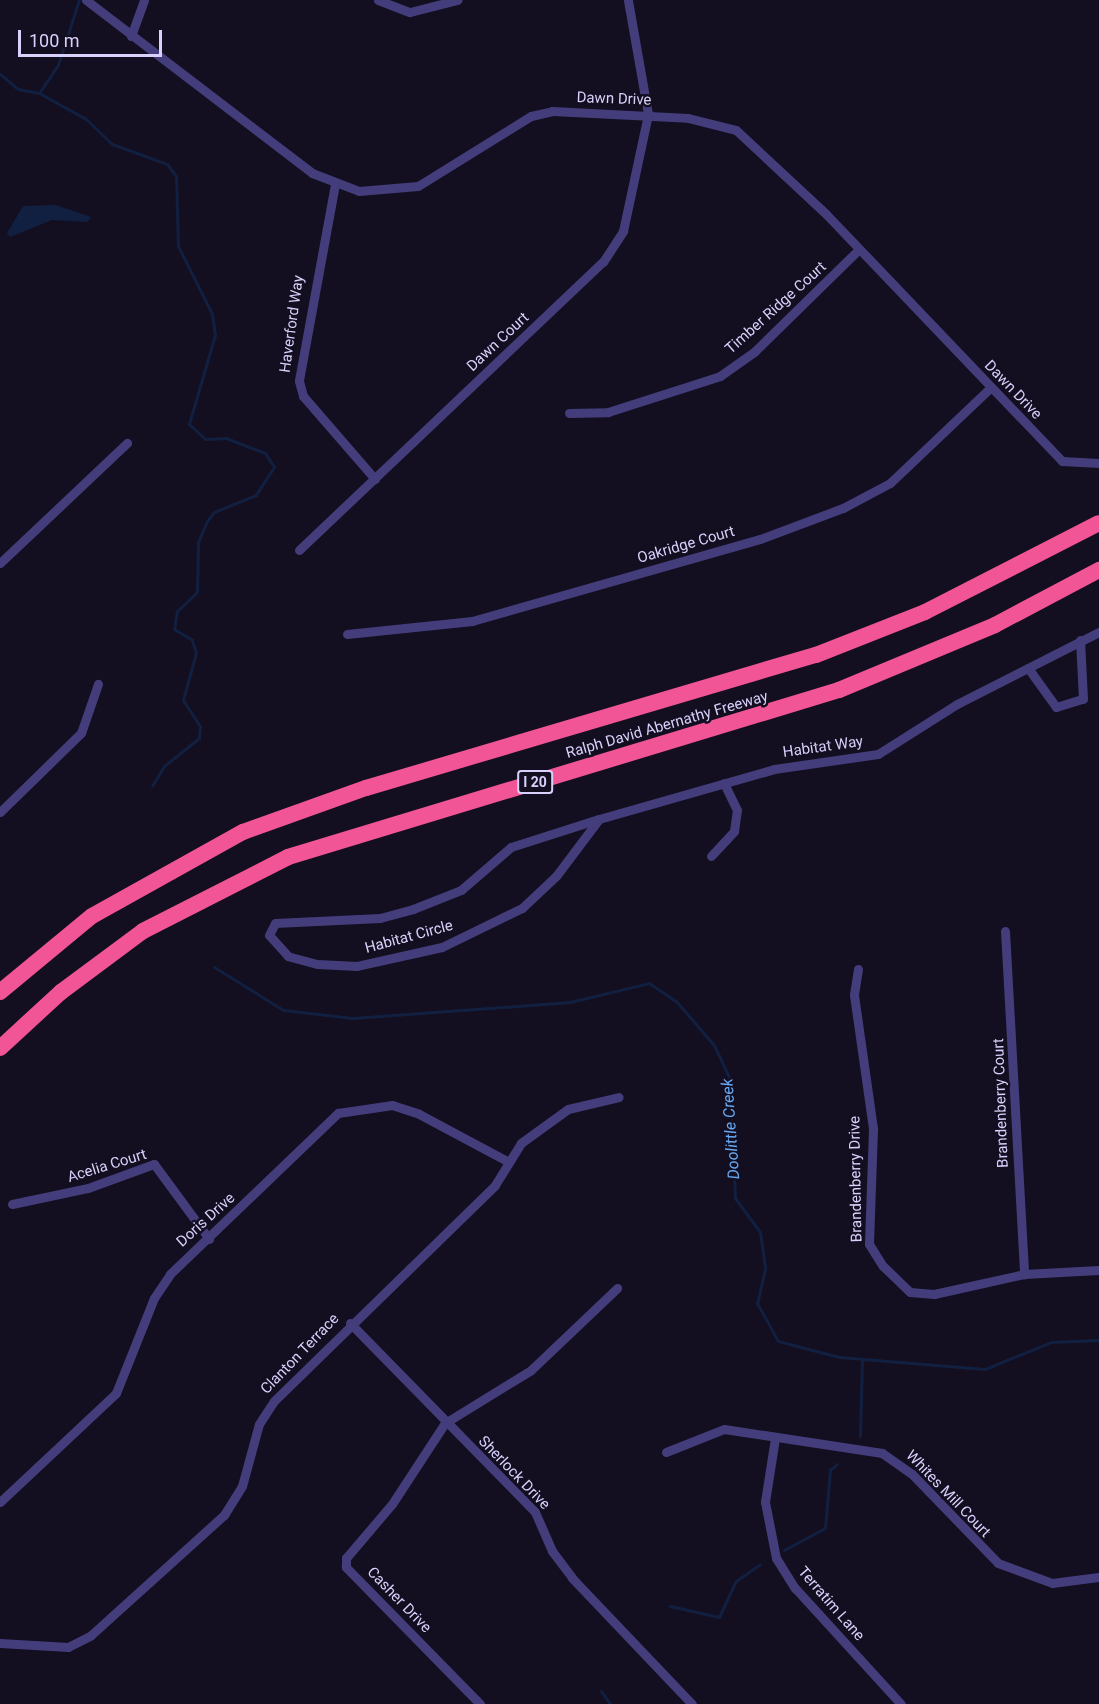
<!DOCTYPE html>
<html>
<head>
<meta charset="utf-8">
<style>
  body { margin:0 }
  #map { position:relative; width:1099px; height:1704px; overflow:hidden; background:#130e20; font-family:Roboto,sans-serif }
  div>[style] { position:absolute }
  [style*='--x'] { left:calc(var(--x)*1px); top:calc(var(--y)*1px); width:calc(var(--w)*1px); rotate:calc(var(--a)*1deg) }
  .water>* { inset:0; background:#112041 }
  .stream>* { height:3px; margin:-1.5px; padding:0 1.5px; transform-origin:1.5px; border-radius:1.5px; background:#112041 }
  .minor>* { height:9px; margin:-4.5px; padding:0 4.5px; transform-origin:4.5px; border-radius:4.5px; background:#443d7b }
  .motorway>* { height:16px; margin:-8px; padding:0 8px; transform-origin:8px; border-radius:8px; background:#f25596 }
  span { translate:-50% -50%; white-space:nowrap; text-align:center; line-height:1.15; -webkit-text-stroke:5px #130e20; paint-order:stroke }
  .shield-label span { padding:2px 4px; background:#130e20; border:2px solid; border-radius:4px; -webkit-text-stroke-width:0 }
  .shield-label { font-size:14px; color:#d8d1fb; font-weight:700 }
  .street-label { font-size:15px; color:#d8d1fb }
  .water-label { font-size:16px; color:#67a9f3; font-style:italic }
  .scale { position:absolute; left:18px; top:30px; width:144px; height:27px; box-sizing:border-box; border:3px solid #d8d1fb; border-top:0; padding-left:8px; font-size:18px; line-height:21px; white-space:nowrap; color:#d8d1fb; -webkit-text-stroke:4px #130e20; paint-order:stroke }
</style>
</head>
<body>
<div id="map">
  <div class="water">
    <div style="clip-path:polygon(56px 205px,91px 217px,87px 222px,52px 220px,10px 237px,7px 233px,23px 206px)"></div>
  </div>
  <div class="stream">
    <div style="--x:0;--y:74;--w:23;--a:40"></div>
    <div style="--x:18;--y:89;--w:21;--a:11"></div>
    <div style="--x:39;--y:93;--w:54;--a:29"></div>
    <div style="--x:86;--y:119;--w:36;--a:44"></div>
    <div style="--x:112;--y:144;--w:59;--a:20"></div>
    <div style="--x:167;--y:164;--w:15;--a:53"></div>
    <div style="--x:176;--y:176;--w:70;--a:88.4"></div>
    <div style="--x:178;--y:246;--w:76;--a:63.4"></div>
    <div style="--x:212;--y:314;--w:21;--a:82"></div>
    <div style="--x:215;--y:335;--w:93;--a:106.3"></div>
    <div style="--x:189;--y:424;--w:22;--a:43"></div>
    <div style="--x:205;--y:439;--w:21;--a:-3"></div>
    <div style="--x:226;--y:438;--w:42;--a:21"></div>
    <div style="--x:265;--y:453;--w:17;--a:57"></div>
    <div style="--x:274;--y:467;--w:33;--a:123"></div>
    <div style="--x:256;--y:495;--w:45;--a:158"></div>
    <div style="--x:214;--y:512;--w:11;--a:128"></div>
    <div style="--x:207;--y:521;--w:23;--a:113"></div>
    <div style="--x:198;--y:542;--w:50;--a:91.1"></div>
    <div style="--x:197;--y:592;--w:28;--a:136"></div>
    <div style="--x:177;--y:611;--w:18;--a:99"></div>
    <div style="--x:174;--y:629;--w:21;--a:31"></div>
    <div style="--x:192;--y:640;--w:14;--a:73"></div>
    <div style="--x:196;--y:653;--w:49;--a:105.5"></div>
    <div style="--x:183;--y:700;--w:31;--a:57"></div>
    <div style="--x:200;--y:726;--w:12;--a:95"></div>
    <div style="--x:199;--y:738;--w:45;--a:141.3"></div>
    <div style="--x:164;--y:766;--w:23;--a:121"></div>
    <div style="--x:39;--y:93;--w:34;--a:-56"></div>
    <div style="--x:58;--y:65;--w:68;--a:-72.1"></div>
    <div style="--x:214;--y:967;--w:81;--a:31.9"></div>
    <div style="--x:283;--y:1010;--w:70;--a:6.5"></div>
    <div style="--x:353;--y:1018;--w:218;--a:-4.2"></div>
    <div style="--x:570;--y:1002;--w:81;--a:-13.5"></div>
    <div style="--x:649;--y:983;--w:32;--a:34"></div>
    <div style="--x:676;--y:1001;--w:58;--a:49.2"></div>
    <div style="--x:714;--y:1045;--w:38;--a:65"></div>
    <div style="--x:730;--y:1079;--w:119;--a:87.6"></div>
    <div style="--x:735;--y:1198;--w:42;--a:53.7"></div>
    <div style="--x:760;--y:1232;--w:37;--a:82"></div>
    <div style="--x:765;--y:1269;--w:35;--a:103"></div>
    <div style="--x:757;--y:1303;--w:43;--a:61.1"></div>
    <div style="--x:778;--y:1341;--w:63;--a:14.7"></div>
    <div style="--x:839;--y:1357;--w:146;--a:4.7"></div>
    <div style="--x:985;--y:1369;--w:71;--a:-22.2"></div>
    <div style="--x:1051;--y:1342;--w:48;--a:-2.4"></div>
    <div style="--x:860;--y:1436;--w:77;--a:-88.5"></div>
    <div style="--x:784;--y:1550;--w:47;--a:-28.2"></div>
    <div style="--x:825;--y:1528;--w:58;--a:-85.1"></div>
    <div style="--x:830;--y:1470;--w:9;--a:-41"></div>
    <div style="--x:670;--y:1606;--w:50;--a:12.7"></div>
    <div style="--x:719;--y:1617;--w:40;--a:-65"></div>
    <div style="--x:736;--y:1581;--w:29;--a:-35"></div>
    <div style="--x:601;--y:1691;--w:16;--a:55"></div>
  </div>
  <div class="minor">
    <div style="--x:86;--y:0;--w:285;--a:37.4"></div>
    <div style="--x:312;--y:173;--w:50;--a:21"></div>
    <div style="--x:359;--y:191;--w:59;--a:-4.8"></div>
    <div style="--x:418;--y:186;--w:133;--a:-31.8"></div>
    <div style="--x:531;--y:116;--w:22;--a:-13"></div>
    <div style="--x:552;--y:111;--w:136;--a:2.9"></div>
    <div style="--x:688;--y:118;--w:49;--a:14"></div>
    <div style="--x:736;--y:130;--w:123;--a:43"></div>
    <div style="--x:826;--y:214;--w:342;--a:46.3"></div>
    <div style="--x:1062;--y:461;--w:37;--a:3"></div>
    <div style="--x:378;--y:0;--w:34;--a:21"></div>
    <div style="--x:410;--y:12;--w:49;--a:-14.3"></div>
    <div style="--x:131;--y:36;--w:38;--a:-70"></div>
    <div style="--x:335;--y:184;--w:200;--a:100.4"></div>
    <div style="--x:299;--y:381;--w:16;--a:75"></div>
    <div style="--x:303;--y:396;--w:110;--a:49.1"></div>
    <div style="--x:569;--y:413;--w:39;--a:-1"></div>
    <div style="--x:608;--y:412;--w:118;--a:-17.8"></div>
    <div style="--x:720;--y:376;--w:42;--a:-35.2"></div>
    <div style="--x:754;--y:352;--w:146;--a:-44.4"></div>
    <div style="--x:299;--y:550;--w:419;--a:-43.5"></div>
    <div style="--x:603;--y:262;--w:37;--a:-57"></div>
    <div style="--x:623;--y:231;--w:120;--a:-77.9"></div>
    <div style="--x:648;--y:114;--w:116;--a:-100"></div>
    <div style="--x:0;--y:563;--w:175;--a:-43.4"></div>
    <div style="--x:347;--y:634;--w:126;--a:-5.9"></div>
    <div style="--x:472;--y:621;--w:299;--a:-15.9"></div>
    <div style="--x:760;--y:539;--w:89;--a:-20.5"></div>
    <div style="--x:843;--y:508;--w:53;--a:-28"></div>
    <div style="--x:890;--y:483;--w:138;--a:-43.5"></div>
    <div style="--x:1028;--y:668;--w:48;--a:54.3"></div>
    <div style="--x:1056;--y:707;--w:28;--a:-17"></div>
    <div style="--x:1083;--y:699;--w:59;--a:-92.9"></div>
    <div style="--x:0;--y:812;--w:113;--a:-44.3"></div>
    <div style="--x:81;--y:733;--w:52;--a:-70.9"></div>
    <div style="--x:599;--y:819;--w:71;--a:127"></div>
    <div style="--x:556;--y:876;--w:47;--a:136.7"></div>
    <div style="--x:522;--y:908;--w:89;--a:154"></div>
    <div style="--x:442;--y:947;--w:87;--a:167.4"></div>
    <div style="--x:357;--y:966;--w:40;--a:-177.1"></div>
    <div style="--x:317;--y:964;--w:30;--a:-165"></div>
    <div style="--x:288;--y:956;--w:28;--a:-132"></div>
    <div style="--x:269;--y:935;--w:13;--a:-63"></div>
    <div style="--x:275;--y:923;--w:105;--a:-2.7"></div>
    <div style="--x:380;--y:918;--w:34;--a:-15"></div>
    <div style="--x:413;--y:909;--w:52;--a:-21.6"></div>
    <div style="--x:461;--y:890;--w:66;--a:-40.7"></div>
    <div style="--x:511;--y:847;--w:92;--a:-17.7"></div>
    <div style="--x:599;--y:819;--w:182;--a:-15.9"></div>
    <div style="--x:774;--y:769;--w:105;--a:-8.2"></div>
    <div style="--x:878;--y:754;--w:93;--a:-32.3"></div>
    <div style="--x:957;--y:704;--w:159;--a:-26.9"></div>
    <div style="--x:711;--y:856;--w:34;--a:-47"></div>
    <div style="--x:734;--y:831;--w:21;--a:-82"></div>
    <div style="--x:737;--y:810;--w:30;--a:-116"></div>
    <div style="--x:1005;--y:931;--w:344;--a:86.8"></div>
    <div style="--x:858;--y:969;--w:26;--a:99"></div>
    <div style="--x:854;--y:995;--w:135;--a:81.9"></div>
    <div style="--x:873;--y:1129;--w:115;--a:92"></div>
    <div style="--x:869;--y:1244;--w:26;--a:58"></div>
    <div style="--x:883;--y:1266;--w:37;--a:44"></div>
    <div style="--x:910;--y:1292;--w:24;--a:5"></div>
    <div style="--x:934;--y:1294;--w:92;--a:-12.5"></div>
    <div style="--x:1024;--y:1274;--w:75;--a:-3.1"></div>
    <div style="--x:12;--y:1204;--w:78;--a:-11.9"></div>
    <div style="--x:88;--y:1188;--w:70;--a:-20"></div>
    <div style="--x:154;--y:1164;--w:93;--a:53.7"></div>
    <div style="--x:350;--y:1323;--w:264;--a:45.6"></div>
    <div style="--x:535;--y:1512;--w:43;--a:66.4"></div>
    <div style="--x:552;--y:1551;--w:34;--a:53"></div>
    <div style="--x:572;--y:1578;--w:174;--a:46.4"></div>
    <div style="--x:775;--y:1438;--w:65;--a:98.9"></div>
    <div style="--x:765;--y:1502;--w:57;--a:78.9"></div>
    <div style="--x:776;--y:1558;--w:36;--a:58"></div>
    <div style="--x:795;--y:1588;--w:157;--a:47.6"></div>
    <div style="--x:666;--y:1452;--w:62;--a:-21.6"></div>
    <div style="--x:724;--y:1429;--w:160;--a:8.6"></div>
    <div style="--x:882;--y:1453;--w:37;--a:35"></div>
    <div style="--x:912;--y:1474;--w:124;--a:46"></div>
    <div style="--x:998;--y:1563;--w:58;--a:20.3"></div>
    <div style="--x:1052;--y:1583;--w:47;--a:-7.3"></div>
    <div style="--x:0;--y:1502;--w:159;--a:-43.2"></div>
    <div style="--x:116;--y:1393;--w:102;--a:-68.2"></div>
    <div style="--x:154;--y:1298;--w:29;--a:-56"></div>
    <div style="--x:170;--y:1274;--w:233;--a:-43.8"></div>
    <div style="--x:338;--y:1113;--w:55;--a:-8.4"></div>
    <div style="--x:392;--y:1105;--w:28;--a:18"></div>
    <div style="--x:419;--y:1114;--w:102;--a:28.1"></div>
    <div style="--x:0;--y:1643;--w:68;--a:3.4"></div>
    <div style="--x:68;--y:1647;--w:25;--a:-27"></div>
    <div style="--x:90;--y:1636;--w:181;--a:-42.1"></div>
    <div style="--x:224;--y:1515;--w:34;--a:-58"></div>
    <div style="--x:242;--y:1486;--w:64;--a:-74.7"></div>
    <div style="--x:259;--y:1424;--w:27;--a:-57"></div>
    <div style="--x:274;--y:1401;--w:309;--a:-44.3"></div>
    <div style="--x:495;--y:1185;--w:49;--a:-58.2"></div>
    <div style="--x:521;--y:1143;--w:58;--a:-35.9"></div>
    <div style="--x:568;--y:1109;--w:52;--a:-13.2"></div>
    <div style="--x:480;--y:1704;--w:192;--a:-134.4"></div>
    <div style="--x:346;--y:1567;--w:9;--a:-90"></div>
    <div style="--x:346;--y:1558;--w:71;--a:-49.6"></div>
    <div style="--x:392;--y:1504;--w:97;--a:-56.8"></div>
    <div style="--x:445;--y:1423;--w:101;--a:-31.6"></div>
    <div style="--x:531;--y:1370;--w:119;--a:-43.6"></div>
  </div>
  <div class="motorway">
    <div style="--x:0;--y:992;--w:119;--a:-39.6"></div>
    <div style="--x:92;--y:916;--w:173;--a:-29.1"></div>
    <div style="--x:243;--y:832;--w:131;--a:-19.7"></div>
    <div style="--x:366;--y:788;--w:469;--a:-16.5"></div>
    <div style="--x:816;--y:655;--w:117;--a:-21.5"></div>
    <div style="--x:925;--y:612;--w:195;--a:-27.1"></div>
    <div style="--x:0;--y:1048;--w:83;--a:-42.6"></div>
    <div style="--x:61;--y:992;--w:102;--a:-36.6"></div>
    <div style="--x:143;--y:931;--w:163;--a:-27"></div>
    <div style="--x:288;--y:857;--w:576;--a:-16.86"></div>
    <div style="--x:839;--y:690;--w:169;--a:-22.6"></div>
    <div style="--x:995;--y:625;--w:118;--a:-27.9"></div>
  </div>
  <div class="shield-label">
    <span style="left:535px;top:782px">I 20</span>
  </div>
  <div class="street-label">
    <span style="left:614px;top:99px;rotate:2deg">Dawn Drive</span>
    <span style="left:776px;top:308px;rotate:-42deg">Timber Ridge Court</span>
    <span style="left:292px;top:324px;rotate:-82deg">Haverford Way</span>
    <span style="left:498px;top:342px;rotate:-43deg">Dawn Court</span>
    <span style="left:1013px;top:390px;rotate:46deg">Dawn Drive</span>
    <span style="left:686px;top:545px;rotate:-16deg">Oakridge Court</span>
    <span style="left:667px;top:725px;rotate:-16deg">Ralph David Abernathy Freeway</span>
    <span style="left:823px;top:747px;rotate:-8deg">Habitat Way</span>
    <span style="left:409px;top:937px;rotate:-15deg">Habitat Circle</span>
    <span style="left:1001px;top:1103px;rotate:-92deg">Brandenberry Court</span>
    <span style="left:107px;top:1166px;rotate:-17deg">Acelia Court</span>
    <span style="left:856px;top:1179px;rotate:-91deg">Brandenberry Drive</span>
    <span style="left:206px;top:1220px;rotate:-42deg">Doris Drive</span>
    <span style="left:300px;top:1354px;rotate:-46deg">Clanton Terrace</span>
    <span style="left:514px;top:1473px;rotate:46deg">Sherlock Drive</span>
    <span style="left:948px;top:1494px;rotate:46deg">Whites Mill Court</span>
    <span style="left:399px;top:1600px;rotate:46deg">Casher Drive</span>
    <span style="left:831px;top:1604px;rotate:49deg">Terratim Lane</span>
  </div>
  <div class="water-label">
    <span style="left:731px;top:1129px;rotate:-94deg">Doolittle Creek</span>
  </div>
  <div class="scale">100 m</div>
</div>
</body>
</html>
